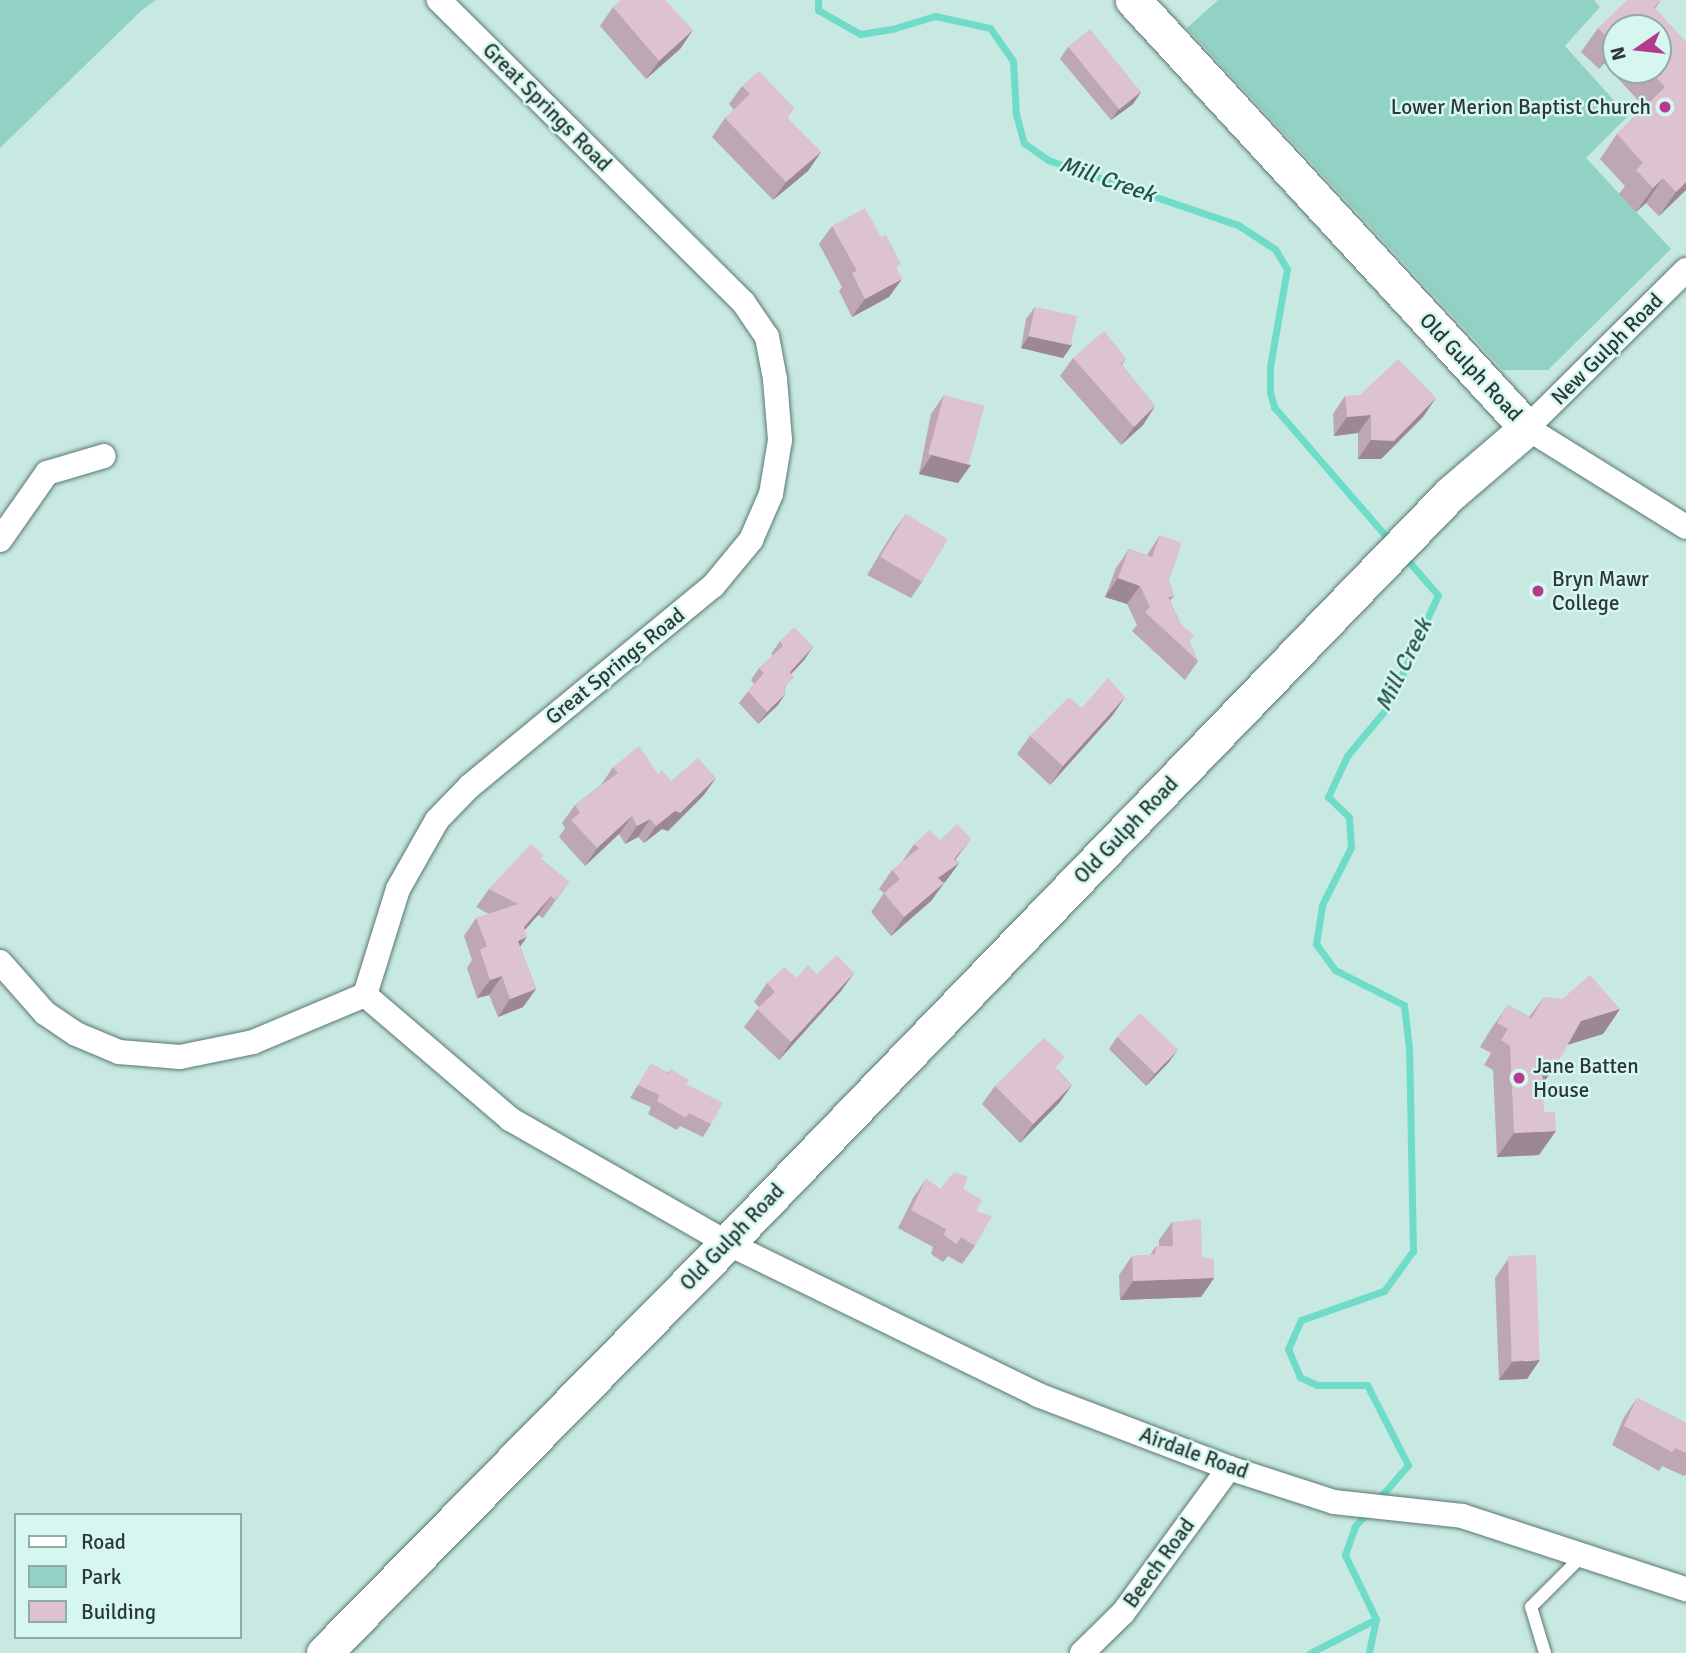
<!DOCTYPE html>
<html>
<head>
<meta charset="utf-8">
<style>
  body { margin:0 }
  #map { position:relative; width:1686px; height:1653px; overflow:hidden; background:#c8e9e2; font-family:Signika,sans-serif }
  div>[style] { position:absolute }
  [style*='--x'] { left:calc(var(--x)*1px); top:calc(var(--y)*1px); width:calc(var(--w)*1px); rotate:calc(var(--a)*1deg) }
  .green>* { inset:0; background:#92d2c5 }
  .stream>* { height:7px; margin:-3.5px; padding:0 3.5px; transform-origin:3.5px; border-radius:3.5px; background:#6edcc8 }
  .roads { filter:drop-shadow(0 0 2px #5a7872) drop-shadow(0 0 2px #5a7872) }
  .lane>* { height:12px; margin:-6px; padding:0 6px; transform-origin:6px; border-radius:6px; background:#fff }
  .street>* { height:24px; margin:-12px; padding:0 12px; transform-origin:12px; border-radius:12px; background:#fff }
  .secondary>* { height:35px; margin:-17.5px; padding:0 17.5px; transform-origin:17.5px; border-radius:17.5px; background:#fff }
  .wall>* { inset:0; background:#bea7b4 }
  .shaded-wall>* { inset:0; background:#9b8892 }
  .building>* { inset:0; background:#ddc2d1; transform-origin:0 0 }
  .dots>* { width:19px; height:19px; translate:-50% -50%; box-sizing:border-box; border:4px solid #d5f7ef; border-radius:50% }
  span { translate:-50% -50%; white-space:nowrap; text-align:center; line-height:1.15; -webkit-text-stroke:5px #d5f7ef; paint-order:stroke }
  .street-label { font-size:21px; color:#2b3835 }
  .poi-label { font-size:21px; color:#2b3835 }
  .right { translate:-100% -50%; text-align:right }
  .left { translate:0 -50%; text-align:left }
  .water-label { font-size:23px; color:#24544b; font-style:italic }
  .legend { position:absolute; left:14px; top:1513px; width:228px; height:126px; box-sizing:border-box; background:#d5f7ef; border:2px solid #91aba5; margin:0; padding:9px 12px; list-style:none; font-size:21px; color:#2b3835 }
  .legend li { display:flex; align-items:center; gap:14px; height:35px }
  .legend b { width:35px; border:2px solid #91aba5 }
  .north { position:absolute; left:1602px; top:14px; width:70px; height:70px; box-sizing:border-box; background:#d5f7ef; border:2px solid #91aba5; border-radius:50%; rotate:256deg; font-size:19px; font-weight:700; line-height:28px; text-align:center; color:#2b3835 }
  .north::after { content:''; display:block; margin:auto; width:24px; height:32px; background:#b53a8b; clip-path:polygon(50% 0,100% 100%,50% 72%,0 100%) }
</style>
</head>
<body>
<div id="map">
  <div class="green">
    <div style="clip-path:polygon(0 0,156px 0,141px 11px,0 148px)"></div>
    <div style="clip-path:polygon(1218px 0,1594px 0,1600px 7px,1565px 46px,1628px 116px,1586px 158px,1671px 249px,1548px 370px,1503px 370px,1187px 28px)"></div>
  </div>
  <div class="stream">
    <div style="--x:818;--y:0;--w:10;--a:90"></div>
    <div style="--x:818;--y:10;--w:48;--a:29.7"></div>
    <div style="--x:860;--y:34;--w:32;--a:-9"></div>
    <div style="--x:892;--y:29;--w:45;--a:-16.8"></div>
    <div style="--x:935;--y:16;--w:56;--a:12.3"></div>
    <div style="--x:990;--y:28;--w:40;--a:55.1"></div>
    <div style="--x:1013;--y:61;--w:53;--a:86.8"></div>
    <div style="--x:1016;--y:114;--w:30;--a:75"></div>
    <div style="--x:1024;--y:143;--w:29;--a:35"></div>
    <div style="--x:1048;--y:160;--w:201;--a:18.9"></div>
    <div style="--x:1238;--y:225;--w:44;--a:33"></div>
    <div style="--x:1275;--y:249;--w:23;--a:59"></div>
    <div style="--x:1287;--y:269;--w:98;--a:99.9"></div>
    <div style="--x:1270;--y:366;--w:26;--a:90"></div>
    <div style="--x:1270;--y:392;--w:16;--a:75"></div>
    <div style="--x:1274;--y:407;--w:177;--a:49.1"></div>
    <div style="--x:1376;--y:1502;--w:49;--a:-49.1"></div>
    <div style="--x:1408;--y:1465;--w:90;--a:-117.1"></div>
    <div style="--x:1367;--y:1385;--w:50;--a:180"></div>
    <div style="--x:1317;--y:1385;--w:19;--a:-155"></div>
    <div style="--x:1300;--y:1377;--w:30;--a:-113"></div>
    <div style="--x:1288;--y:1349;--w:32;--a:-66"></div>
    <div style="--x:1301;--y:1320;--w:88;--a:-19.3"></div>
    <div style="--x:1384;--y:1291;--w:49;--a:-54.1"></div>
    <div style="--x:1413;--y:1251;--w:203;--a:-91.1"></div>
    <div style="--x:1409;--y:1048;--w:43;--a:-96.6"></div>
    <div style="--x:1404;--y:1005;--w:77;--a:-153.1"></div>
    <div style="--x:1335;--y:970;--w:32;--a:-126"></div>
    <div style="--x:1316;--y:944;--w:39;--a:-81"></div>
    <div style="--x:1322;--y:905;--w:65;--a:-63.4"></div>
    <div style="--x:1351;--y:847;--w:30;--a:-94"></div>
    <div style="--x:1349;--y:817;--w:29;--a:-136"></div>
    <div style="--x:1328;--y:797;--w:45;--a:-65.1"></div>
    <div style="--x:1347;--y:756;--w:61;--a:-50.3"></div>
    <div style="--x:1386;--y:709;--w:125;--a:-65.5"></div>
    <div style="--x:1438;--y:595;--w:53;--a:-131.2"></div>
    <div style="--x:1369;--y:1511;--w:21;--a:133"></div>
    <div style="--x:1355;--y:1526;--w:31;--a:109"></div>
    <div style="--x:1345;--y:1555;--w:71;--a:64.2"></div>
    <div style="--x:1376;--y:1619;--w:35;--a:102"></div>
    <div style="--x:1310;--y:1653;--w:74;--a:-27.3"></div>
  </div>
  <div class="roads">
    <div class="lane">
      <div style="--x:1545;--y:1653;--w:48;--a:-106.9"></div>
      <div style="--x:1531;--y:1607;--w:74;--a:-45"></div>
    </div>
    <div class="street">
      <div style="--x:1686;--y:270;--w:224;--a:135.2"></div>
      <div style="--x:1527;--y:428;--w:187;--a:31.9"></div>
      <div style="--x:0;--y:540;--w:82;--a:-55"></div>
      <div style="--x:47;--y:473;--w:59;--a:-16.6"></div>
      <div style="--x:0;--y:962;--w:68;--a:48.6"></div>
      <div style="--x:45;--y:1013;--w:37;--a:34"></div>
      <div style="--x:76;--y:1034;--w:47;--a:22.7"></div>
      <div style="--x:119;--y:1052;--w:61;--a:4.7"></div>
      <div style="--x:180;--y:1057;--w:75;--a:-11.6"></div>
      <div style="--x:253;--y:1042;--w:121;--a:-22.8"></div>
      <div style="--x:365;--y:995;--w:191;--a:40.5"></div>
      <div style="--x:510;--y:1119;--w:250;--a:29.7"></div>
      <div style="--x:727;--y:1243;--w:346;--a:26"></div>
      <div style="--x:1038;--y:1395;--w:204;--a:20.9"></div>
      <div style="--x:1229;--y:1468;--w:110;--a:17.9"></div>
      <div style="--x:1334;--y:1502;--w:129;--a:6.2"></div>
      <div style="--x:1462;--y:1516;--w:236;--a:18.1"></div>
      <div style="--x:365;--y:995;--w:111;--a:-72.7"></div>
      <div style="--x:398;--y:889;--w:79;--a:-60.5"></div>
      <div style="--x:437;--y:820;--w:47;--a:-45.9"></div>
      <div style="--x:470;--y:786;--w:315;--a:-39.5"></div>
      <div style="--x:713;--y:586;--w:60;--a:-50.4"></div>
      <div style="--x:751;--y:540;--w:50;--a:-66.5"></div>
      <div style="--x:771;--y:494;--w:55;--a:-80.5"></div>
      <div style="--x:780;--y:440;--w:61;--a:-94.7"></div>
      <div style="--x:775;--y:379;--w:43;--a:-100.8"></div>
      <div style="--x:767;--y:337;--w:42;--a:-124.4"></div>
      <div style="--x:743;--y:302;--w:429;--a:-135.2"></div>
      <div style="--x:1082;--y:1653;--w:57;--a:-44.3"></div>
      <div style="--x:1123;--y:1613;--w:180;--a:-53.8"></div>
    </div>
    <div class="secondary">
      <div style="--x:324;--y:1653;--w:575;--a:-45.49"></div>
      <div style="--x:727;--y:1243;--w:1041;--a:-46.01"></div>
      <div style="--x:1450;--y:494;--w:101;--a:-40.6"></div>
      <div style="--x:1527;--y:428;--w:582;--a:-132.63"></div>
    </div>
  </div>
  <div class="wall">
    <div style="clip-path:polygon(evenodd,1661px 0,1655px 9px,1686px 42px,1686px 190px,1659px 216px,1646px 203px,1636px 212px,1619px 194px,1625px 186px,1600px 159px,1617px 134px,1644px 107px,1604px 63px,1599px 69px,1581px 52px,1598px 28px,1661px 0,1616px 28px,1658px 70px,1616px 70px,1616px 28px)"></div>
    <div style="clip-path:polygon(613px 7px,693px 30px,680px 49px,646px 79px,600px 26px)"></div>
    <div style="clip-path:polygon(1068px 47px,1141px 92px,1133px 104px,1111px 120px,1060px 59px)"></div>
    <div style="clip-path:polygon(742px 86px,794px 108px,787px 118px,821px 152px,808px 171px,773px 200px,712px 137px,725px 118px,734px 110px,729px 104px)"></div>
    <div style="clip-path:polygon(832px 226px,897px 269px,889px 297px,852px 317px,839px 291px,842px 287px,819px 244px)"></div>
    <div style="clip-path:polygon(1035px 307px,1072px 345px,1063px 358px,1021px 348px,1026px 319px)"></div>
    <div style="clip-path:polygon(1073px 358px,1126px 358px,1122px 365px,1155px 406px,1143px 425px,1121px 445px,1060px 376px)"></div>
    <div style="clip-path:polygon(944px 395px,958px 483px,919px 474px,931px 414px)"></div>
    <div style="clip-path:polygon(1345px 396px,1423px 417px,1381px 459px,1358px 459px,1358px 433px,1334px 436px,1333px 414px)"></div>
    <div style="clip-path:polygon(906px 514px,924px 579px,911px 598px,867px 575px,893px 532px)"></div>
    <div style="clip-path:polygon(1160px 535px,1169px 581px,1174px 596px,1170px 601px,1198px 661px,1185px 680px,1132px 631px,1137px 625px,1127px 604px,1105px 597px,1116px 568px,1129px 549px,1147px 555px)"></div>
    <div style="clip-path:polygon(780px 641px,813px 647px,804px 660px,791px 674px,778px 705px,758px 724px,739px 703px,754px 684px,751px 680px,759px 668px,773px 656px,771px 654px)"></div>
    <div style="clip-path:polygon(1125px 697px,1112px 716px,1050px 785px,1017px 754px,1030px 736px,1082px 708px)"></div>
    <div style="clip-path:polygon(613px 767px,658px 774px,671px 781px,716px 778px,703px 796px,668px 831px,662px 829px,644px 843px,638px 837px,625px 844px,619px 834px,585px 866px,559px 837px,565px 828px,562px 823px,575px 805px,601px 785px)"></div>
    <div style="clip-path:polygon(914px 844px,956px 860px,959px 863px,931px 901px,891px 936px,871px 912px,884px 893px,879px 889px,892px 870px,902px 862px)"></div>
    <div style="clip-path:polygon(541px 859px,569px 882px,543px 918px,538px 915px,525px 930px,520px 946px,536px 989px,523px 1007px,498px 1017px,489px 995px,477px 998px,467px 968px,472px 960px,464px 936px,476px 918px,489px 914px,476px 907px,489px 889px)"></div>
    <div style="clip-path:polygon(854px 973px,841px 991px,779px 1060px,744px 1027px,759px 1007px,754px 1002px,767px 983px,817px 974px)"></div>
    <div style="clip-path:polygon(1544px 997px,1620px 1009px,1603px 1034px,1568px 1044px,1543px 1084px,1539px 1155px,1497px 1157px,1493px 1070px,1484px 1065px,1491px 1053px,1480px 1047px,1491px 1029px,1508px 1005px,1529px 1017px)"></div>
    <div style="clip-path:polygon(1117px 1037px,1169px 1062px,1146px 1086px,1109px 1049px)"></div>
    <div style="clip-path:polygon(651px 1064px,668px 1073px,671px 1069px,686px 1084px,711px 1124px,703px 1137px,680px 1126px,677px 1130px,648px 1114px,651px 1107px,630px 1098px)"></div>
    <div style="clip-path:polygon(1057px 1069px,1072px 1085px,1059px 1103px,1020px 1143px,982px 1104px,995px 1086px)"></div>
    <div style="clip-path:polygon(926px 1179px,940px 1189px,963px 1189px,976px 1211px,975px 1246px,962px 1264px,948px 1256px,943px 1262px,931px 1254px,933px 1247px,898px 1228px,913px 1198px)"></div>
    <div style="clip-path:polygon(1172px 1222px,1202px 1257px,1214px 1278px,1201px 1297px,1120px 1300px,1119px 1275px,1132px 1256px,1150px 1255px,1156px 1246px,1159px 1246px,1159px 1240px)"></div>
    <div style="clip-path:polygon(1508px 1259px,1527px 1379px,1499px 1380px,1495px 1278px)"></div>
    <div style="clip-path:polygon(1637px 1398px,1686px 1423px,1686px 1474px,1684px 1476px,1662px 1466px,1659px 1471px,1612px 1445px,1624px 1417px)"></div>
  </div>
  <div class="shaded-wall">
    <div style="clip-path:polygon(693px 30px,680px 49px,646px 79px,659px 61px)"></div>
    <div style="clip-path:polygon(1616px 44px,1604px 63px,1599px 69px)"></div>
    <div style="clip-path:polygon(1141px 92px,1133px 104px,1111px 120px,1120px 107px)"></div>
    <div style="clip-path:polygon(821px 152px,808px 171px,773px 200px,786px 182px)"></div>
    <div style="clip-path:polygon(1663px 178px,1646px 203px,1636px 212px,1653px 188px)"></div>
    <div style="clip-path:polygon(1686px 182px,1686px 190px,1659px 216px,1676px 192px)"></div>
    <div style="clip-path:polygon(902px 279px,889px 297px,852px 317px,865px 299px)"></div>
    <div style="clip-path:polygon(1029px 336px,1072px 345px,1063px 358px,1021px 348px)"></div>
    <div style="clip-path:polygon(1436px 398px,1423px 417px,1381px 459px,1358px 459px,1371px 440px)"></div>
    <div style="clip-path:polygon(1155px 406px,1143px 425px,1121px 445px,1134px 427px)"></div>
    <div style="clip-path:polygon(1371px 415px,1358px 433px,1334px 436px,1347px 417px)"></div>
    <div style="clip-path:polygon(932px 455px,971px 465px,958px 483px,919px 474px)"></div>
    <div style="clip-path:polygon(1118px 578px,1140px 586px,1127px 604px,1105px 597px)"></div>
    <div style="clip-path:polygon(813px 647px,804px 660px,781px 685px,790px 672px)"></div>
    <div style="clip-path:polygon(786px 693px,778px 705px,758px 724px,767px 712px)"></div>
    <div style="clip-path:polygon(1125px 697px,1112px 716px,1050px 785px,1063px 766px)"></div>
    <div style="clip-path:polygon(716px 778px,703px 796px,668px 831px,662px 829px,644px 843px,656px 826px)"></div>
    <div style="clip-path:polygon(632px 816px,619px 834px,585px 866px,597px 848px)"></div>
    <div style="clip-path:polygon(650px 819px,638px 837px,625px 844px,637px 826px)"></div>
    <div style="clip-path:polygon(971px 839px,946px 872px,959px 863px,946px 881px,926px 896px,938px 878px)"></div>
    <div style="clip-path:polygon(944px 883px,931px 901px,891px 936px,904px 917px)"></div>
    <div style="clip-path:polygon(551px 896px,538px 915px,511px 945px,524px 927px)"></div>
    <div style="clip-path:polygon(527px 937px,514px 955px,518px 941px)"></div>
    <div style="clip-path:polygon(854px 973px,841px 991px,779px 1060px,791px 1042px)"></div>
    <div style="clip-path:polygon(502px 976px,489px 995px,477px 998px,490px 980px)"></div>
    <div style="clip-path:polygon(536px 989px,523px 1007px,498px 1017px,510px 999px)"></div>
    <div style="clip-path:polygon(1620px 1009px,1603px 1034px,1564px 1046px,1581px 1021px)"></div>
    <div style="clip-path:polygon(1178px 1050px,1169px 1062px,1146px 1086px,1155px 1073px)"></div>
    <div style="clip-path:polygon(1542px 1062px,1558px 1062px,1541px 1086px)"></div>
    <div style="clip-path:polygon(1072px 1085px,1059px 1103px,1020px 1143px,1033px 1124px)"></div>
    <div style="clip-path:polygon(1556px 1131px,1539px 1155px,1497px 1157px,1514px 1133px)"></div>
    <div style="clip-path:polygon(1214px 1278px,1201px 1297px,1120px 1300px,1133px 1281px)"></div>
    <div style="clip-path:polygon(1540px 1360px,1527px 1379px,1499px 1380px,1512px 1362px)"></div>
  </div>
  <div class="building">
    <div style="clip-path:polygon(621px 0,665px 0,693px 30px,659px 61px,613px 7px)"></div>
    <div style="clip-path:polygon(1627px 0,1661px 0,1654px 7px,1686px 42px,1686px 182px,1676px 192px,1663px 178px,1653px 188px,1636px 170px,1643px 163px,1617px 134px,1665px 87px,1649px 70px,1658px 70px,1658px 28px,1616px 28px,1616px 45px,1598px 28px)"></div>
    <div style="left:1090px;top:29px;width:81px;height:28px;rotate:51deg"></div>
    <div style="clip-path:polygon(759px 71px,794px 108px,787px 118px,821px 152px,786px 182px,725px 118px,750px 94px,742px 86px)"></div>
    <div style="clip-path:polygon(865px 208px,881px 237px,886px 235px,901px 264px,896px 267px,902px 279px,865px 299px,852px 273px,857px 271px,832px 226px)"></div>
    <div style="left:1035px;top:307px;width:43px;height:30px;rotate:12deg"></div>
    <div style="clip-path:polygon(1104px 331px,1126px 358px,1121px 364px,1155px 406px,1134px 427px,1073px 358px)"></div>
    <div style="clip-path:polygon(1398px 359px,1436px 398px,1394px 441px,1371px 440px,1371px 415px,1347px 417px,1345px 396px,1360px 395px)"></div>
    <div style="left:944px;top:395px;width:42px;height:61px;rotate:15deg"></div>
    <div style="left:906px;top:514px;width:49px;height:50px;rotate:31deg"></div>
    <div style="clip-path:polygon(1160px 535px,1182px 543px,1169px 581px,1174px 596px,1168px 597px,1180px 623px,1194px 635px,1189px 642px,1198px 661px,1145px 612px,1150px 607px,1140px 586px,1118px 578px,1129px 549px,1152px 557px)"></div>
    <div style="clip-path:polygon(794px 627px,813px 647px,790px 672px,794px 677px,784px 688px,786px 693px,767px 712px,748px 691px,764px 673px,759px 668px,783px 646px,780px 641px)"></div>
    <div style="clip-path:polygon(1108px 678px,1125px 697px,1063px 766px,1030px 736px,1069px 697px,1082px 708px)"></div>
    <div style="clip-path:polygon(639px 746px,658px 774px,662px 770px,671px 781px,698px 758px,716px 778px,680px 813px,675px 811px,656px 826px,650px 819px,637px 826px,632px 816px,597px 848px,571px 820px,580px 813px,575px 805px,618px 773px,613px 767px)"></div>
    <div style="clip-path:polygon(957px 824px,971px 839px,954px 859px,959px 863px,938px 878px,944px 883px,904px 917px,884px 893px,900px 879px,892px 870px,919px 848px,914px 844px,929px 830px,940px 840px)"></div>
    <div style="clip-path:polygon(531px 844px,544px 855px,541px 859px,569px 882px,555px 900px,551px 896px,524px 927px,527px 937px,518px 941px,536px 989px,510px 999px,502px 976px,490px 980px,480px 950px,487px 946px,476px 918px,518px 904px,489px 889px)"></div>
    <div style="clip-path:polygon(837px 955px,854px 973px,791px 1042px,757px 1009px,775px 992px,767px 983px,784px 967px,797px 978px,808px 965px,817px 974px)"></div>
    <div style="clip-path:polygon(1590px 975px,1620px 1009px,1581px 1021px,1558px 1062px,1542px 1062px,1544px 1112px,1555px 1112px,1556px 1131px,1514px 1133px,1510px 1046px,1501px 1040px,1508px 1029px,1497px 1023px,1508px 1005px,1531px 1019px,1544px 997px,1562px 999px)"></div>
    <div style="left:1140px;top:1013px;width:53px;height:33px;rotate:44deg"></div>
    <div style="clip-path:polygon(1044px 1038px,1065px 1057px,1055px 1068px,1072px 1085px,1033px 1124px,995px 1086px)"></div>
    <div style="clip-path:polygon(651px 1064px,669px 1074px,671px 1069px,689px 1080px,686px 1084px,723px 1103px,711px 1124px,689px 1113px,686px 1118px,657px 1101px,659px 1095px,638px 1085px)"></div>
    <div style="clip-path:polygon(954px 1172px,968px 1177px,963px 1189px,982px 1200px,976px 1211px,992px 1216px,975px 1246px,961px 1237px,956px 1244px,944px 1235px,946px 1229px,911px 1210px,926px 1179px,940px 1189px)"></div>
    <div style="clip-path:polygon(1201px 1219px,1202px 1257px,1214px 1259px,1214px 1278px,1133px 1281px,1132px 1256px,1155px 1254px,1156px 1246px,1173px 1246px,1172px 1222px)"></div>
    <div style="left:1536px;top:1255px;width:105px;height:28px;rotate:88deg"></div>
    <div style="clip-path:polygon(1637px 1398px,1686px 1423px,1686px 1453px,1675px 1448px,1672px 1452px,1624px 1426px)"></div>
  </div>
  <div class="dots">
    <div style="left:1665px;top:107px;background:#b53a8b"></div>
    <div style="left:1538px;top:591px;background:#b53a8b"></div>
    <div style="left:1519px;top:1078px;background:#b53a8b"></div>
  </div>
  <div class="street-label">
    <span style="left:547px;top:107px;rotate:45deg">Great Springs Road</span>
    <span style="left:1607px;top:349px;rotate:-45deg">New Gulph Road</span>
    <span style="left:1471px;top:367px;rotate:47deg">Old Gulph Road</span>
    <span style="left:615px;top:666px;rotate:-39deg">Great Springs Road</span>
    <span style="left:1126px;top:830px;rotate:-46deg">Old Gulph Road</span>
    <span style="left:732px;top:1237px;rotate:-46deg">Old Gulph Road</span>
    <span style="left:1194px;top:1453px;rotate:20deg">Airdale Road</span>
    <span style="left:1159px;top:1563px;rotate:-54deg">Beech Road</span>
  </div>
  <div class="poi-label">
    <span class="right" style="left:1651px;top:107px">Lower Merion Baptist Church</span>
    <span class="left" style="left:1552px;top:591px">Bryn Mawr<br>College</span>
    <span class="left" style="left:1533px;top:1078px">Jane Batten<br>House</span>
  </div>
  <div class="water-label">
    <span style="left:1107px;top:180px;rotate:19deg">Mill Creek</span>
    <span style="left:1404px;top:665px;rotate:-64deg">Mill Creek</span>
  </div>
  <ul class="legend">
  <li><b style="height:9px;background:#fff"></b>Road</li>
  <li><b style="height:19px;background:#92d2c5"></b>Park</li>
  <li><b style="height:19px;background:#ddc2d1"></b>Building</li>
  </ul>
  <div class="north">N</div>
</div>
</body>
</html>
